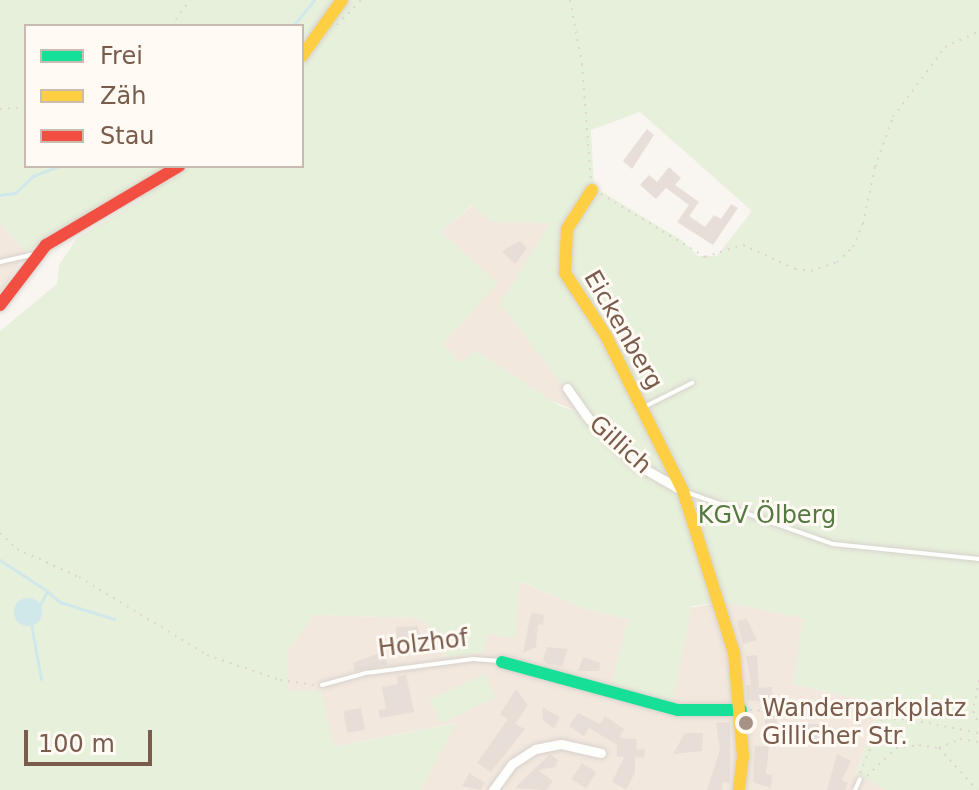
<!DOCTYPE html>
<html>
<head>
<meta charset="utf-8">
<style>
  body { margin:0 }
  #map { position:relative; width:979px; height:790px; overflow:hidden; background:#f9f5f0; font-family:"DejaVu Sans",sans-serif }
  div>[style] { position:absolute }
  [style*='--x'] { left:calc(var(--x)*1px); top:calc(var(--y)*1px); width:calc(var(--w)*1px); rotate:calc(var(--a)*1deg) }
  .residential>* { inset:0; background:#f2e8de }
  .green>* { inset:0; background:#e7f0db; transform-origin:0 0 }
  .water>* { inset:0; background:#d0e8ea }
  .round { border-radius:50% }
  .stream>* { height:3px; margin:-1.5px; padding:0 1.5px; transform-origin:1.5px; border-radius:1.5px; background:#d0e8ea }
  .building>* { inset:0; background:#e6ded7; transform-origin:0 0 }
  .path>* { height:2px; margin-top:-1px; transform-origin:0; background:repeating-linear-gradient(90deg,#dcd5d0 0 2px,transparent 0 8px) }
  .roads { filter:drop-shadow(0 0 2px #d7d1cb) drop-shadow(0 0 2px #d7d1cb) }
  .lane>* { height:4px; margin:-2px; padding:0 2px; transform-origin:2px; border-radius:2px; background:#fefefd }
  .street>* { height:9px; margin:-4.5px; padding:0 4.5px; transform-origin:4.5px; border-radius:4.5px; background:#fefefd }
  .fast>* { height:12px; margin:-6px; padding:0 6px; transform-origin:6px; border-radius:6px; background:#16e098 }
  .slow>* { height:12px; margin:-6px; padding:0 6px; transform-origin:6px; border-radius:6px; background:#ffcf43 }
  .jam>* { height:12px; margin:-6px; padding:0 6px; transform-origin:6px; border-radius:6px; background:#f24e42 }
  .dots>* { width:22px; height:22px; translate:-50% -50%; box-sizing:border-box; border:4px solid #fffaf3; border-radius:50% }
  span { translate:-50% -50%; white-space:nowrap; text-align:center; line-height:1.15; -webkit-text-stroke:6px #fffaf3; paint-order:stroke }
  .street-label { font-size:24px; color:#7a5c4d }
  .park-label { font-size:24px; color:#537a41 }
  .poi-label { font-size:24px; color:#7a5c4d }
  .left { translate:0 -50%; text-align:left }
  .legend { position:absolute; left:24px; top:24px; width:280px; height:144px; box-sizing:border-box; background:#fffaf3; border:2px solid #cabbb1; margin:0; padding:10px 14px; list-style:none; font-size:24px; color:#7a5c4d }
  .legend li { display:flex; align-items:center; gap:16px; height:40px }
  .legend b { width:40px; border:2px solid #cabbb1 }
  .scale { position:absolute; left:24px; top:730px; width:128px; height:36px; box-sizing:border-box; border:4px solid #7a5c4d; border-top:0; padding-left:10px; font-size:24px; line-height:28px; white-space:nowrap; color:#7a5c4d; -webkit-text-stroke:6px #fffaf3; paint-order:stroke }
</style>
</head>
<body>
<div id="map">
  <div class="residential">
    <div style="clip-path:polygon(473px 205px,493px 222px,551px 223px,570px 390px,586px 415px,460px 362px,443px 344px,497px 283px,441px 232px)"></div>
    <div style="clip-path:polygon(0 223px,26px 252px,0 294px)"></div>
    <div style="clip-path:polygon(519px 581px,582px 608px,628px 619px,724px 602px,804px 618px,793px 684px,880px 704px,856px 774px,888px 790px,421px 790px,455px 723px,333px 747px,288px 692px,288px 649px,314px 615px,419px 618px,442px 637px,446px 657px,463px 654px,488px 634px,515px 637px)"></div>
  </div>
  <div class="green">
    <div style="clip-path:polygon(evenodd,0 0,979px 0,979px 790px,888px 790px,856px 775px,880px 704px,793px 684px,803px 618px,724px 602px,678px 491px,716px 603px,692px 606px,672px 706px,610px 688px,628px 619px,582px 608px,520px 581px,515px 638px,488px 634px,483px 652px,446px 658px,442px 637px,419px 618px,314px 615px,288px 649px,288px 691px,321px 691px,334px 747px,456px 723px,421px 790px,0 790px,0 331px,57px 284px,59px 265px,77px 238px,142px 199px,132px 189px,26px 252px,0 223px,0 0,26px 26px,302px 26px,302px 166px,26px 166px,26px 26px,0 0,640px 112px,752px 211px,717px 256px,698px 256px,683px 241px,594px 187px,591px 130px,640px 112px,0 0,472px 205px,492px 222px,550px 223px,500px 304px,585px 414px,560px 406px,477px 351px,460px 362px,443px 344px,498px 283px,441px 232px,472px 205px)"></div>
    <div style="left:485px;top:674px;width:26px;height:61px;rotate:65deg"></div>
  </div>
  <div class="water">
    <div class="round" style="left:14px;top:598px;width:28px;height:28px"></div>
  </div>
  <div class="stream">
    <div style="--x:293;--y:26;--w:33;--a:-51"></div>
    <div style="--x:0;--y:195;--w:15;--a:-8"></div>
    <div style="--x:15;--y:193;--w:25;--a:-43"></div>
    <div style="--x:33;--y:176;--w:28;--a:-21"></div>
    <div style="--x:0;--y:560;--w:56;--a:33.4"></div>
    <div style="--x:47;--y:591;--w:18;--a:117"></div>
    <div style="--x:48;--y:592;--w:16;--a:40"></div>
    <div style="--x:60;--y:602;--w:57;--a:17.5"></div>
    <div style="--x:31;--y:624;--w:56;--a:79.7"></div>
  </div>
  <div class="building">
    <div style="clip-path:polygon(647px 129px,654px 135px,632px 169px,623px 161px)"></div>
    <div style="clip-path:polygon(669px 167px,681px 178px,675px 185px,699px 202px,689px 216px,705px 227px,714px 215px,721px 219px,731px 204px,738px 208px,713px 245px,677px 222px,689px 205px,666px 188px,656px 199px,640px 185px,649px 175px,657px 182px)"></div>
    <div style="clip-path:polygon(520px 241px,527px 248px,515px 264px,502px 251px)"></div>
    <div style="clip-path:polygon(531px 613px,544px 615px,543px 625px,538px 624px,536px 647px,523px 653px)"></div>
    <div style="clip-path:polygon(747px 619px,757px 640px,743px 644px,737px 621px)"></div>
    <div style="clip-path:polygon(417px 626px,423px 641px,397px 643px,396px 627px)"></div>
    <div style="clip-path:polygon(547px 647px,568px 649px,562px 666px,547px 664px,543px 659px)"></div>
    <div style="clip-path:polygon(385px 651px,387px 665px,355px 671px,353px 663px)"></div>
    <div style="clip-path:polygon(757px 655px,759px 688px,772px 687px,773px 703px,747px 700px,746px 685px,751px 685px,746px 656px)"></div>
    <div style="clip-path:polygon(583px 657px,601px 663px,599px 671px,578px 671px)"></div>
    <div style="clip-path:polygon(406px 675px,414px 712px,380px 718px,378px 710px,386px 709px,382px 687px,398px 684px,397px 677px)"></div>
    <div style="clip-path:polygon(516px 689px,528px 705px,515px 724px,525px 729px,491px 772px,477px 763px,508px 719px,500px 714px)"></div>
    <div style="clip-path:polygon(542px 707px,560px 717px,554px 728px,543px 720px)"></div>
    <div style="left:361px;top:708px;width:22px;height:18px;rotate:80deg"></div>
    <div style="clip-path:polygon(578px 713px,600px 724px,605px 716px,624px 729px,619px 738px,637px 739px,636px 749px,645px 750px,644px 758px,635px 757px,635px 773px,626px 789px,612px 782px,624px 757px,617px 756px,617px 745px,589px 728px,584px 736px,569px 726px)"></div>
    <div style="left:765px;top:716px;width:12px;height:19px"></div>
    <div style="clip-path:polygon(730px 722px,730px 783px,723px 782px,722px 790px,707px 790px,720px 750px,716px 723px)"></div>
    <div style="left:804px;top:724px;width:15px;height:15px"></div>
    <div style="clip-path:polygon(685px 733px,703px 733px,702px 751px,673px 754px)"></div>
    <div style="clip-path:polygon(755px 746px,769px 746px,766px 774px,772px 775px,771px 788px,753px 782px)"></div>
    <div style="clip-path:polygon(550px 754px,558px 760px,555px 767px,538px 770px,553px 781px,546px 790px,515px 788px)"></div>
    <div style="clip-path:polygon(837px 754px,851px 761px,842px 780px,848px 783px,845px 790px,827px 790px)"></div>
    <div style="left:582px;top:763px;width:17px;height:19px;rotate:33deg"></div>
    <div style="clip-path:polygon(469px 773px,485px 783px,480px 790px,462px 786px)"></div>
  </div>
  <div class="path">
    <div style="--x:570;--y:0;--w:65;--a:79.4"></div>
    <div style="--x:582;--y:64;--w:117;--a:85.6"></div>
    <div style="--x:337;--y:25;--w:35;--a:-46"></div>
    <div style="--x:171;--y:26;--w:32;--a:-54"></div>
    <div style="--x:0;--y:109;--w:26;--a:-4"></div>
    <div style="--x:601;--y:194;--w:122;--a:31.2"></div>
    <div style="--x:705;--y:257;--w:40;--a:-18"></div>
    <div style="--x:743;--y:245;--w:57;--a:24.8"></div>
    <div style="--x:795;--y:269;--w:16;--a:7"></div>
    <div style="--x:811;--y:271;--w:28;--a:-19"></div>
    <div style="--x:837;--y:262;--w:22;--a:-43"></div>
    <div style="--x:853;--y:247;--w:25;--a:-67"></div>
    <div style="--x:863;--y:224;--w:58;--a:-78.1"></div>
    <div style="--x:875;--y:167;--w:53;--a:-70.2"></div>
    <div style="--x:893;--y:117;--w:87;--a:-53.4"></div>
    <div style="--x:945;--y:47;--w:38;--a:-25"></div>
    <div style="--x:0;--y:533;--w:23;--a:43"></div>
    <div style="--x:17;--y:549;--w:68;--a:24.3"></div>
    <div style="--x:79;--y:577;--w:150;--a:31.4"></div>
    <div style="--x:207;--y:655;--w:77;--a:18.9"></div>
    <div style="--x:280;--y:680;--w:36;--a:8"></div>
    <div style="--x:979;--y:680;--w:32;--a:101"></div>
    <div style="--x:973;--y:711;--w:15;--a:67"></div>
    <div style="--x:750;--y:710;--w:163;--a:3.5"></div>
    <div style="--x:913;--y:720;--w:67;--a:11.1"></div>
    <div style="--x:939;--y:748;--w:23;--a:-23"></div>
    <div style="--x:960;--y:739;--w:19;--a:9"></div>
    <div style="--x:860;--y:773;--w:57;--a:-67.5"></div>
    <div style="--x:867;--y:776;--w:40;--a:-44"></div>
    <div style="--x:896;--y:748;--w:23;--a:-7"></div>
    <div style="--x:919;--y:745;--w:20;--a:9"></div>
    <div style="--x:939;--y:748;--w:57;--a:47.9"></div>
  </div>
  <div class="roads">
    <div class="lane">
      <div style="--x:0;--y:262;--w:37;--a:-13"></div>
      <div style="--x:644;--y:407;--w:54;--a:-26.6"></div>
      <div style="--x:686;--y:492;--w:156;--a:19.5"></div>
      <div style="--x:833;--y:544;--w:147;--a:5.9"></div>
      <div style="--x:322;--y:685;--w:46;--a:-15.3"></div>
      <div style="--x:366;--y:673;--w:108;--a:-7.5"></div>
      <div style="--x:473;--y:659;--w:27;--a:4"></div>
      <div style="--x:855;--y:790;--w:12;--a:-66"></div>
    </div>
    <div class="street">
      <div style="--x:567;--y:388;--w:38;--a:55"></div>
      <div style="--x:589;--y:419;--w:63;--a:44.4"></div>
      <div style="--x:634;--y:463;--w:56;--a:29.7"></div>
      <div style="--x:493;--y:790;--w:32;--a:-54"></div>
      <div style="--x:512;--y:764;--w:27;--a:-33"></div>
      <div style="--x:535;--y:749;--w:26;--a:-11"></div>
      <div style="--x:561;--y:744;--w:41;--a:12.7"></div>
    </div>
    <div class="fast">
      <div style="--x:502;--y:662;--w:182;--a:15.3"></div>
      <div style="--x:678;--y:710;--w:63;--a:0"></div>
    </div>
    <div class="slow">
      <div style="--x:302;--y:56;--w:69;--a:-54.5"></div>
      <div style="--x:592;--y:190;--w:46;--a:122.7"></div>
      <div style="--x:567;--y:229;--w:44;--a:92.6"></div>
      <div style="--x:565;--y:273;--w:75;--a:56.9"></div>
      <div style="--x:606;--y:336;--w:173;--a:63.6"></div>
      <div style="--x:683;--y:491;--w:170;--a:72.5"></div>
      <div style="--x:734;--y:653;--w:103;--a:85"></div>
      <div style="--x:743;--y:756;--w:34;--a:97"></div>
    </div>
    <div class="jam">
      <div style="--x:0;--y:305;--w:76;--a:-52.5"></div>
      <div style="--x:46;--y:245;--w:155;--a:-30.7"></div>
    </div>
  </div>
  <div class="dots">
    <div style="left:746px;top:723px;background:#a69286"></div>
  </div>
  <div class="street-label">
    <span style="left:623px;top:330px;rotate:60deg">Eickenberg</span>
    <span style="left:620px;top:445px;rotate:42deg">Gillich</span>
    <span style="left:423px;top:644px;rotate:-7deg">Holzhof</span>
  </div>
  <div class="park-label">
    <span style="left:767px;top:516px">KGV Ölberg</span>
  </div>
  <div class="poi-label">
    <span class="left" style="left:762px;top:723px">Wanderparkplatz<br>Gillicher Str.</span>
  </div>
  <ul class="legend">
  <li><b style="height:10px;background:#16e098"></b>Frei</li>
  <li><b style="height:10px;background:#ffcf43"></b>Zäh</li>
  <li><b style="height:10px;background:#f24e42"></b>Stau</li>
  </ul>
  <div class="scale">100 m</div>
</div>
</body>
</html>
